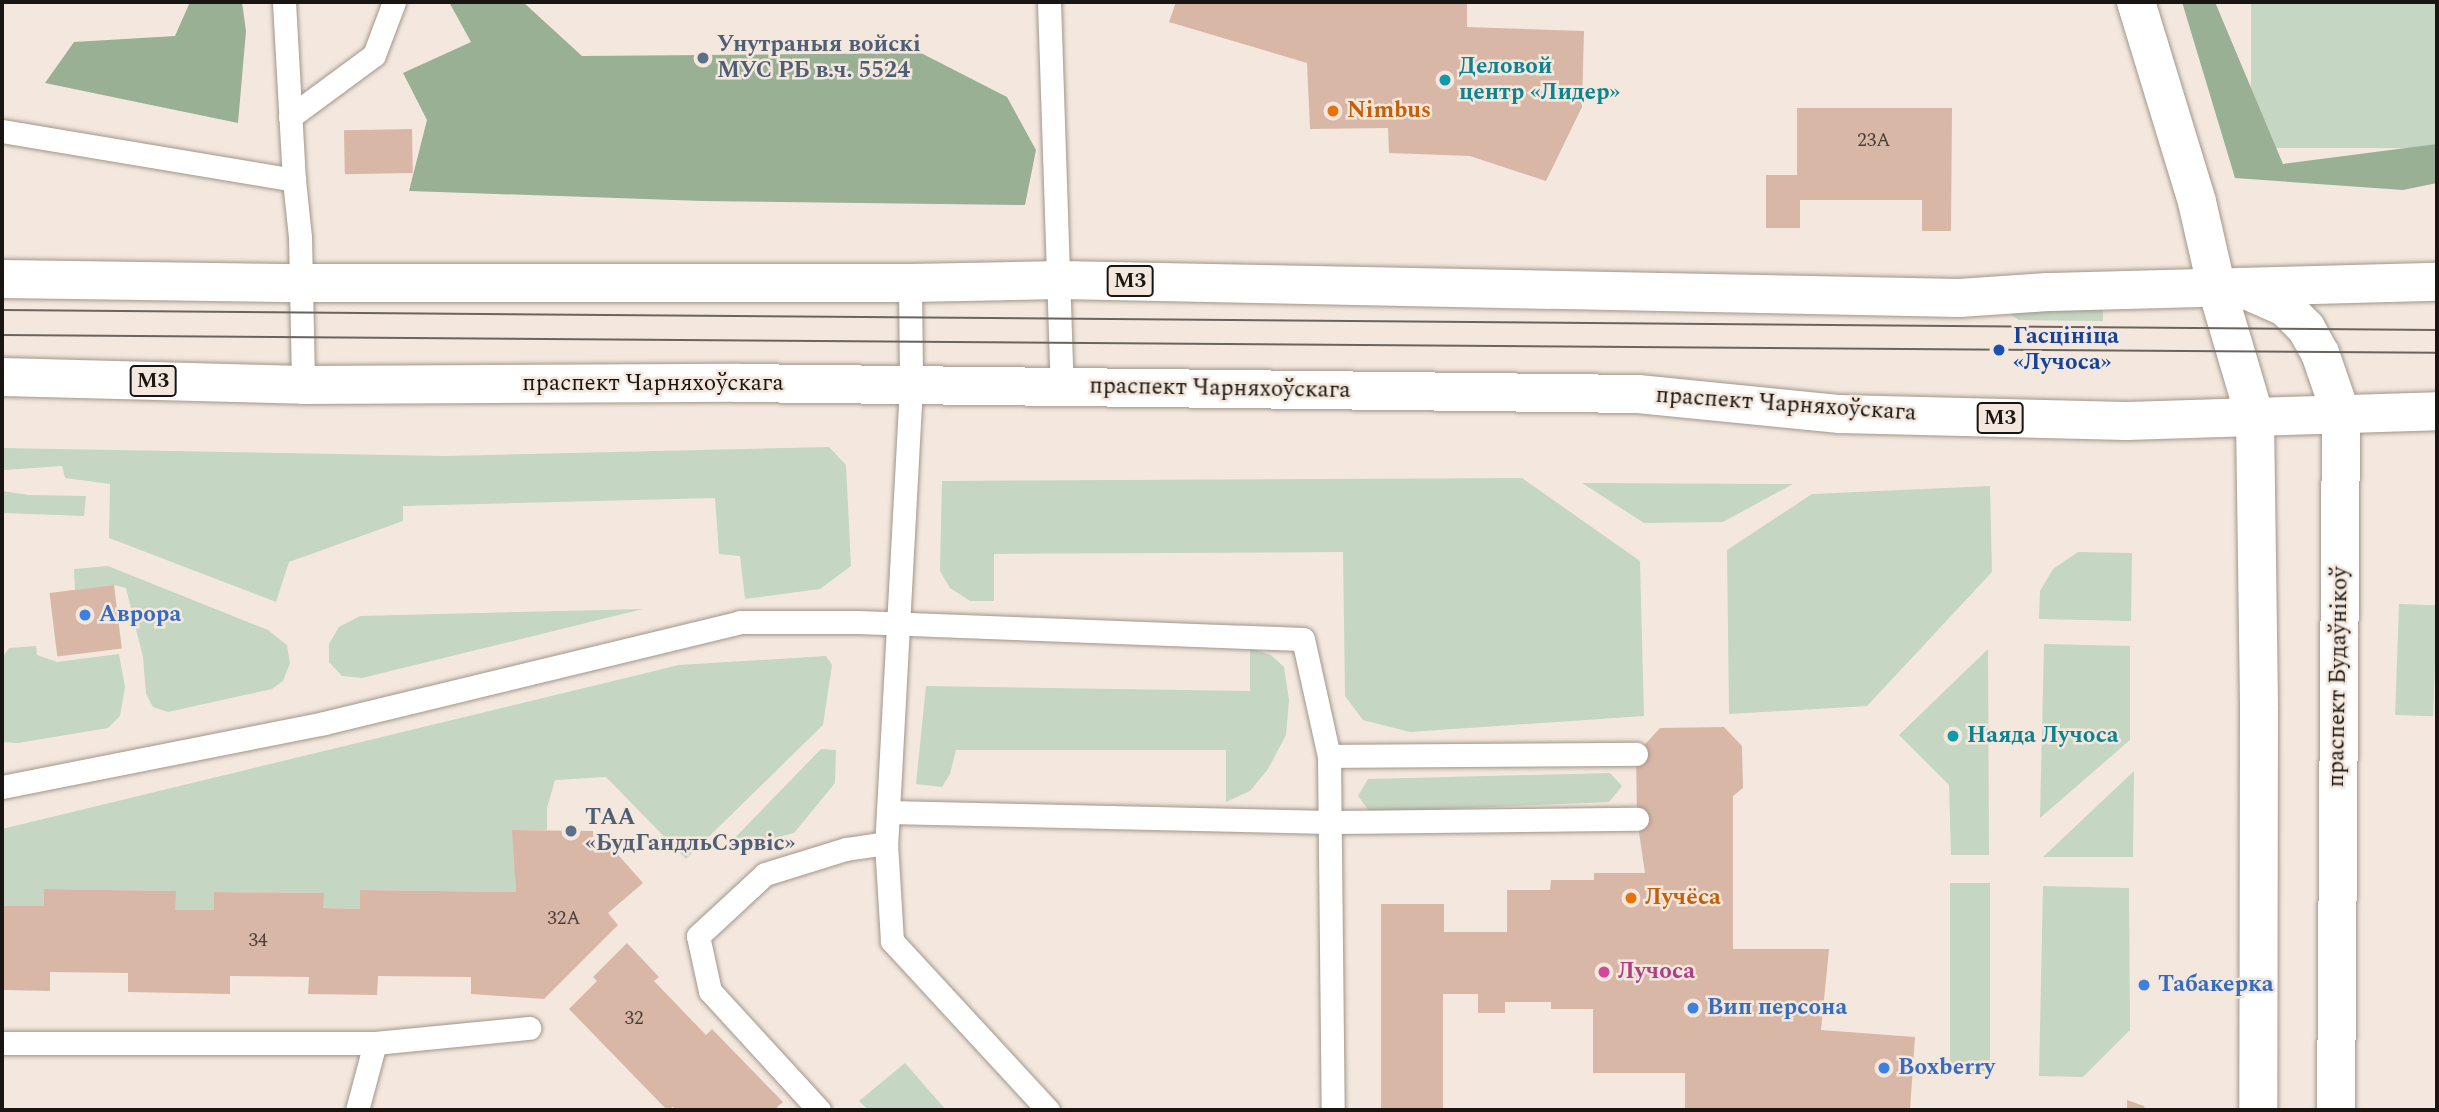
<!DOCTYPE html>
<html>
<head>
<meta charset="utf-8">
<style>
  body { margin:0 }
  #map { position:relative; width:2439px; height:1112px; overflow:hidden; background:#f4e8de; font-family:Spectral,serif }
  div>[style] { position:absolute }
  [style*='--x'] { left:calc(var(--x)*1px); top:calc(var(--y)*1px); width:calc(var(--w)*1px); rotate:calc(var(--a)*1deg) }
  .green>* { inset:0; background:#c5d6c2; transform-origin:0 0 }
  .forest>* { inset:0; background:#99b095 }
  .building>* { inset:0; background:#d9b7a7; transform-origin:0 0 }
  .roads { filter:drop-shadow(0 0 2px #a1968c) drop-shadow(0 0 2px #a1968c) }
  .service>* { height:23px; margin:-11.5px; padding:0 11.5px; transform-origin:11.5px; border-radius:11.5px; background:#fff }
  .minor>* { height:38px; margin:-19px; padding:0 19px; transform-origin:19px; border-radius:19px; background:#fff }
  .primary>* { height:38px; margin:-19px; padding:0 19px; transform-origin:19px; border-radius:19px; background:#fff }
  .tram>* { height:2px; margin:-1px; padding:0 1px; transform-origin:1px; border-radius:1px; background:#6a635e }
  .dots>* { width:19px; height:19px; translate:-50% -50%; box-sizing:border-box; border:4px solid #f4e8de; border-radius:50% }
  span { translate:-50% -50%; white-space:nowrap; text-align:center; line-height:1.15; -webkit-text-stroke:5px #f4e8de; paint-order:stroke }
  .number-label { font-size:19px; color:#493e37 }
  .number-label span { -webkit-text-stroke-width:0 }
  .shield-label span { padding:2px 5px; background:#f4e8de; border:2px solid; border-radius:5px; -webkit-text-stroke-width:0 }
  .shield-label { font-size:21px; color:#191512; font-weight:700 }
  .service-label { font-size:23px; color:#4e5e75; font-weight:700 }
  .left { translate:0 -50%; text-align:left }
  .culture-label { font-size:23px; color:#0d838f; font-weight:700 }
  .food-label { font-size:23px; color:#c56008; font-weight:700 }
  .transit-label { font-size:23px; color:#164399; font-weight:700 }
  .street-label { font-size:23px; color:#191512 }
  .shop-label { font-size:23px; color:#366cbe; font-weight:700 }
  .hotel-label { font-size:23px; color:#b23c85; font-weight:700 }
  .frame { position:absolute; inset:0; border:4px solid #191512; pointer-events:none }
</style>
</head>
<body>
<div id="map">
  <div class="green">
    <div style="left:2251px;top:2px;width:186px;height:146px"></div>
    <div style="clip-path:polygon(2103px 306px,2103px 321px,2019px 320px,2008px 313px)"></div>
    <div style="clip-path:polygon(829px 447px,846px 465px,851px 566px,820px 589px,745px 599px,740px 556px,719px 554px,715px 498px,403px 506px,403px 521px,289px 562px,276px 602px,109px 538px,110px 484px,65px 478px,62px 466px,4px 470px,2px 466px,2px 448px,446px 456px)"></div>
    <div style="clip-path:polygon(1522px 478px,1640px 561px,1644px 716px,1410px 732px,1363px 720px,1345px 696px,1343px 552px,994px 554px,994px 601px,970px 601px,950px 588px,940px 571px,942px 481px)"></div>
    <div style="clip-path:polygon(1582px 483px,1793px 484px,1723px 522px,1644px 523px)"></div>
    <div style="clip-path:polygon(1990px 486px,1992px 572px,1867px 706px,1729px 714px,1727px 550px,1812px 494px)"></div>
    <div style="clip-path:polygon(2px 491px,29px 495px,86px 496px,84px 516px,2px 513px)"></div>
    <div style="clip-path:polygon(2078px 552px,2132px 553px,2131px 621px,2039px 619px,2040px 591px,2053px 569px)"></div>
    <div style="clip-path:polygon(108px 566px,268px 630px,287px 645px,290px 663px,283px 681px,272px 689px,168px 712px,153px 707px,146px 694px,143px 657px,126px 588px,114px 585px,75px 590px,74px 569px)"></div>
    <div style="left:2399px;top:604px;width:38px;height:111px;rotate:2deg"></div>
    <div style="clip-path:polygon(643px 609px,362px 678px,342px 676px,329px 662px,329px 644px,339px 627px,360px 616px)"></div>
    <div style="clip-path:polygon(2044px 644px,2130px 646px,2130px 740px,2040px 818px)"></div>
    <div style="clip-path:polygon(36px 646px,37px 655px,57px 662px,119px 654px,125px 687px,120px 716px,108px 728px,18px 743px,2px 742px,2px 658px,9px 648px)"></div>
    <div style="clip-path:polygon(1250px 648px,1271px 655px,1284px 667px,1289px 700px,1286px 735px,1268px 769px,1250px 791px,1226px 802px,1226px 750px,956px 750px,950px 774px,942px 787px,916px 784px,926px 686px,1250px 691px)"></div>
    <div style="clip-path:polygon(1988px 649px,1989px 855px,1951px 855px,1949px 785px,1899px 735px)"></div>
    <div style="clip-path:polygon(826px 656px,832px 665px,823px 725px,686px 859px,606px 777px,555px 780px,547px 808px,547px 830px,513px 830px,516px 892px,360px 890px,360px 909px,323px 908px,323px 893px,215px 892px,214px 910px,175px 910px,175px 891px,44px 889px,44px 906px,4px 906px,2px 829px,679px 665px)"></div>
    <div style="clip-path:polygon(821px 749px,836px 750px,835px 783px,794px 833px,723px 850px)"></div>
    <div style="clip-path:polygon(2134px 771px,2133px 857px,2043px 857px)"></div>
    <div style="clip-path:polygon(1610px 773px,1622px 786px,1609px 802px,1370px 812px,1358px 796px,1368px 779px)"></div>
    <div style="left:1990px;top:883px;width:188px;height:40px;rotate:90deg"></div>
    <div style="clip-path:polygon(2043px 886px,2129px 888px,2130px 1030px,2083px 1077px,2039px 1076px)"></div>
    <div style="clip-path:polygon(905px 1063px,946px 1110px,868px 1110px,859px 1101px)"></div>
  </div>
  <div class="forest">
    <div style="clip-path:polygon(190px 2px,242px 2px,246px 31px,238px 123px,45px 83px,74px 42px,175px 36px)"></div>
    <div style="clip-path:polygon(449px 2px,523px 2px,582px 56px,921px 53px,1007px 97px,1036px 150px,1025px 205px,703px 201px,409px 191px,427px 120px,403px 73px,471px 42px)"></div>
    <div style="clip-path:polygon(2182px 2px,2215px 2px,2283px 164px,2437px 144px,2437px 183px,2403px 190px,2235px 178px)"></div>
  </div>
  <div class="building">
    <div style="clip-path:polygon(1176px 2px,1467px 2px,1467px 27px,1584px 31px,1582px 107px,1546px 181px,1470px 156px,1389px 153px,1388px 128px,1310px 129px,1307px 63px,1169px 22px)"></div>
    <div style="clip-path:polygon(1797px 108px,1952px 108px,1951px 231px,1922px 231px,1922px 200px,1800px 200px,1800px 228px,1766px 228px,1766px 175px,1797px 175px)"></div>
    <div style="left:412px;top:129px;width:44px;height:68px;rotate:89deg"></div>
    <div style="left:114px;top:585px;width:64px;height:65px;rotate:83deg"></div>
    <div style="clip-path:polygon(1724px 727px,1742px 746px,1743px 788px,1733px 796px,1733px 949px,1829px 949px,1821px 1030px,1915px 1037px,1910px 1110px,1685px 1110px,1685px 1073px,1593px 1073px,1593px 1009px,1551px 1009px,1551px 1002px,1505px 1002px,1505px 1013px,1478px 1013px,1478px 994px,1443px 994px,1443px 1110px,1381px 1110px,1381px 904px,1444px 904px,1444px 932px,1507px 932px,1507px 890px,1550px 890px,1551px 880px,1594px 880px,1594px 873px,1645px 873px,1637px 819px,1636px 754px,1660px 728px)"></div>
    <div style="clip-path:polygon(512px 830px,593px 831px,594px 850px,614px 850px,643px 883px,608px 913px,618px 925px,544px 999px,471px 994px,471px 977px,378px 976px,377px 995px,308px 994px,309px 977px,230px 976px,230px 994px,128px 992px,128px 973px,50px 972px,50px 991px,2px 990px,2px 906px,44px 906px,44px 889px,176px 891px,175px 910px,214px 910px,214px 892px,324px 893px,323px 908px,360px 909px,360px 890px,516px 892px)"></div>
    <div style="clip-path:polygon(627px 943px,659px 977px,654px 981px,706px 1035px,712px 1029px,783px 1102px,777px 1107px,779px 1110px,677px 1110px,673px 1107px,667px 1110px,569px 1009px,597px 981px,593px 977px)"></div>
    <div style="clip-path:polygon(2127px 1100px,2144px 1106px,2145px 1110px,2127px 1110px)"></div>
  </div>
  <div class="roads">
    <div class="service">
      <div style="--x:284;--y:2;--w:178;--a:86.8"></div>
      <div style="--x:294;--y:180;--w:57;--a:84"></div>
      <div style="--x:300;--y:237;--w:148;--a:88.8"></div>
      <div style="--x:1049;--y:2;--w:385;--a:88.1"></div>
      <div style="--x:290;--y:117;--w:104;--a:-36.4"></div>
      <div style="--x:374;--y:55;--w:57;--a:-69.3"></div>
      <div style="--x:2;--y:131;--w:296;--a:9.5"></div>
      <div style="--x:910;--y:283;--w:103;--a:89.4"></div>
      <div style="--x:911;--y:386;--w:458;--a:93.1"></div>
      <div style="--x:886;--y:843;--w:98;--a:86.5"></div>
      <div style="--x:892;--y:941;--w:230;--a:47.3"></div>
      <div style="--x:1329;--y:756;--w:307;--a:-0.4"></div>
      <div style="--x:2;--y:787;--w:328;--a:-11.2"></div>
      <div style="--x:324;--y:723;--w:428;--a:-13.6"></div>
      <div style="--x:740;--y:622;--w:118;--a:0"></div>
      <div style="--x:858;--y:622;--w:445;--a:2.2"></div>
      <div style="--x:1303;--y:639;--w:120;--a:77.5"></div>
      <div style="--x:1329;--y:756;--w:354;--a:89.4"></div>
      <div style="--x:888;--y:812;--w:442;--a:1.3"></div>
      <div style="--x:1330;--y:822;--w:307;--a:-0.6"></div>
      <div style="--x:2;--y:1043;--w:373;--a:0"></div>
      <div style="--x:375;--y:1043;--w:69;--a:105"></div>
      <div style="--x:375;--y:1043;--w:155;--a:-5.6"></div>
      <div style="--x:819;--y:1110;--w:161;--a:-132.5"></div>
      <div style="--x:710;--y:991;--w:56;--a:-102.3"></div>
      <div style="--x:698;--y:936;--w:91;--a:-42.8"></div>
      <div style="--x:765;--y:874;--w:85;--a:-17.2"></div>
      <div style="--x:846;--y:849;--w:40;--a:-8.5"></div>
    </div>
    <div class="minor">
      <div style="--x:2136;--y:2;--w:209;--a:73"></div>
      <div style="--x:2197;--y:202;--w:89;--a:77.1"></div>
    </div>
    <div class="primary">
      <div style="--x:2;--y:279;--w:298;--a:0.8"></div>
      <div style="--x:300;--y:283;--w:610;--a:0"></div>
      <div style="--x:910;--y:283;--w:150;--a:-1.1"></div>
      <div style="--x:1060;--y:280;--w:899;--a:1.15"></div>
      <div style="--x:1959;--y:298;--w:89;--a:-3.9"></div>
      <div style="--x:2048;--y:292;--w:389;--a:-1.5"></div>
      <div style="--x:2217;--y:289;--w:134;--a:73.5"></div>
      <div style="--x:2255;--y:417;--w:293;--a:89.2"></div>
      <div style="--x:2259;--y:710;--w:400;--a:90.1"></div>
      <div style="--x:2246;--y:290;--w:43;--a:23.6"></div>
      <div style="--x:2285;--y:307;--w:30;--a:45"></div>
      <div style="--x:2306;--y:328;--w:29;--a:61"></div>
      <div style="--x:2320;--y:353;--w:65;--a:71"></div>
      <div style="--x:2341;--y:414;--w:696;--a:90.41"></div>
      <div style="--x:2;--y:377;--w:301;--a:1.5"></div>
      <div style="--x:303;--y:385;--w:435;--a:-0.3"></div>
      <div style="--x:738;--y:383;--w:900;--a:0.7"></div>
      <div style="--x:1638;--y:394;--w:203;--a:5.7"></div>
      <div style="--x:1840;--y:414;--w:286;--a:1.4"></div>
      <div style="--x:2126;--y:421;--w:311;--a:-1.8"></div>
    </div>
  </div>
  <div class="tram">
    <div style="--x:2;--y:310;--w:2435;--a:0.47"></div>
    <div style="--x:2;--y:335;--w:2435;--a:0.42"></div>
  </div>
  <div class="dots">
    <div style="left:703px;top:58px;background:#5c6f8a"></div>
    <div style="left:1445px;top:80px;background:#0f9aa8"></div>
    <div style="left:1333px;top:111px;background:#e8710a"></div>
    <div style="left:1999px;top:350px;background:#1a4fb4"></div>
    <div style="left:85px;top:615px;background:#3f7fe0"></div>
    <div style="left:1953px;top:736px;background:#0f9aa8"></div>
    <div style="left:571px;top:831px;background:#5c6f8a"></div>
    <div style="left:1631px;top:898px;background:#e8710a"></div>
    <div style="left:1604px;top:972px;background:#d1479c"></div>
    <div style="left:2144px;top:985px;background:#3f7fe0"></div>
    <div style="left:1693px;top:1008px;background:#3f7fe0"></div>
    <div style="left:1884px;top:1068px;background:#3f7fe0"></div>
  </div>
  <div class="number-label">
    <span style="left:1874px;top:141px">23А</span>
    <span style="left:564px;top:919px">32А</span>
    <span style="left:258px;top:941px">34</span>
    <span style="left:634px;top:1019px">32</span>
  </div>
  <div class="shield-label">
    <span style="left:1130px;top:281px">М3</span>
    <span style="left:153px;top:381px">М3</span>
    <span style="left:2000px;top:418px">М3</span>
  </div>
  <div class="service-label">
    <span class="left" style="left:717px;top:58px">Унутраныя войскі<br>МУС РБ в.ч. 5524</span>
    <span class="left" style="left:585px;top:831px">ТАА<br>«БудГандльСэрвіс»</span>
  </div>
  <div class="culture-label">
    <span class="left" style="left:1459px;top:80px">Деловой<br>центр «Лидер»</span>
    <span class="left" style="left:1967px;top:736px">Наяда Лучоса</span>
  </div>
  <div class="food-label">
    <span class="left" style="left:1347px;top:111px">Nimbus</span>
    <span class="left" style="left:1645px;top:898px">Лучёса</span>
  </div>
  <div class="transit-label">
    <span class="left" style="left:2013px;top:350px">Гасцініца<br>«Лучоса»</span>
  </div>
  <div class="street-label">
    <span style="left:653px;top:384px">праспект Чарняхоўскага</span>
    <span style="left:1220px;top:389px;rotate:1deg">праспект Чарняхоўскага</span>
    <span style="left:1786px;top:405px;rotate:4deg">праспект Чарняхоўскага</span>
    <span style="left:2339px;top:677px;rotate:-89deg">праспект Будаўнікоў</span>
  </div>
  <div class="shop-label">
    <span class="left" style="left:99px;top:615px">Аврора</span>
    <span class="left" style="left:2158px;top:985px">Табакерка</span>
    <span class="left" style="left:1707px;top:1008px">Вип персона</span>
    <span class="left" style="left:1898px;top:1068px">Boxberry</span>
  </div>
  <div class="hotel-label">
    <span class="left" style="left:1618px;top:972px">Лучоса</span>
  </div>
  <div class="frame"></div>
</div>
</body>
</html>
